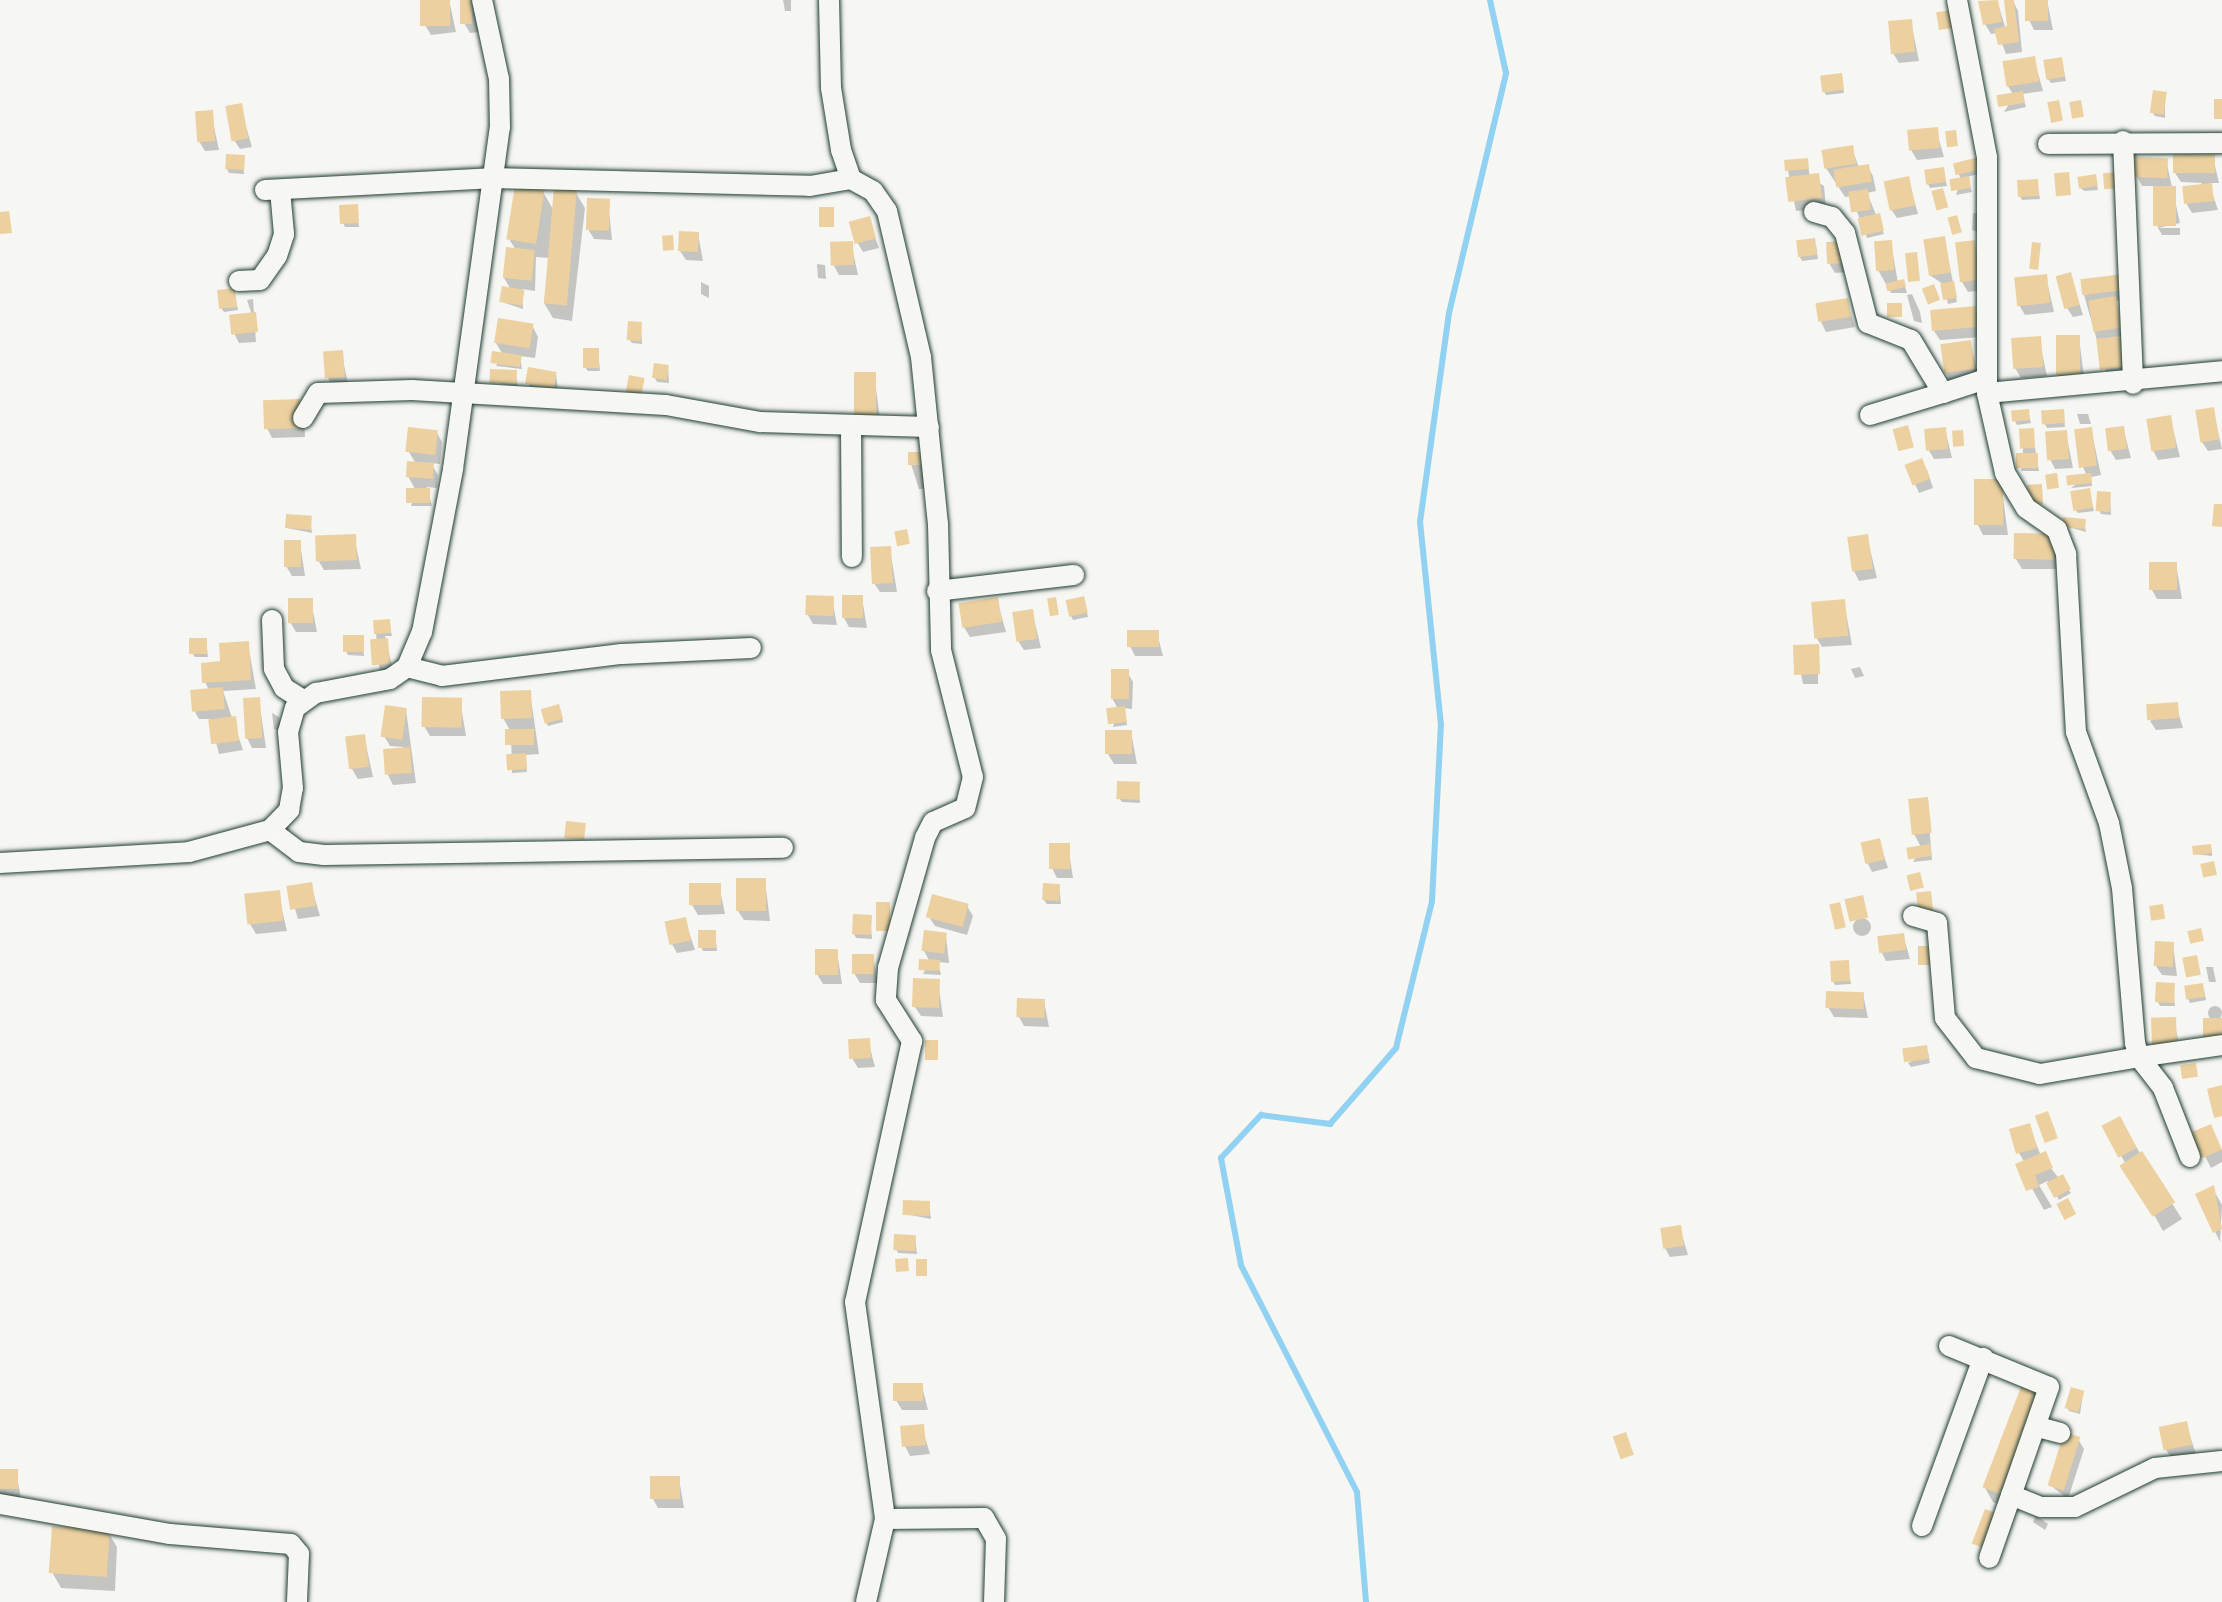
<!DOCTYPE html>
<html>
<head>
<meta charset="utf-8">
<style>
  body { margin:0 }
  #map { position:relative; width:2222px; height:1602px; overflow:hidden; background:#f6f6f2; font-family:"Playpen Sans",sans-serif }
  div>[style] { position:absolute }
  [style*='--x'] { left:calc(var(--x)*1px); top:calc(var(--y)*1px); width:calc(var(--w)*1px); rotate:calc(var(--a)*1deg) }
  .shadow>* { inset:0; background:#0003 }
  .round { border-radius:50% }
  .stream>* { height:6px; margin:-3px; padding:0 3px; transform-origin:3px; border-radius:3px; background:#91d1f2 }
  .building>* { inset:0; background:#edd0a0; transform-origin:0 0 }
  .roads { filter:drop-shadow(0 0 2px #1f3d34) drop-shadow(0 0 2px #1f3d34) }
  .minor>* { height:20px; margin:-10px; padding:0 10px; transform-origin:10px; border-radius:10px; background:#f6f6f2 }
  span { translate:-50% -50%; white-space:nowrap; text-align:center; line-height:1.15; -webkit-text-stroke:8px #f6f6f2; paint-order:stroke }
</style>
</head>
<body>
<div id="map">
  <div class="shadow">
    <div style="clip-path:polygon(449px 0,456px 32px,431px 35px,425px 25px)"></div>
    <div style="clip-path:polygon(462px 0,476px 0,479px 32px,470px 33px,464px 23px)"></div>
    <div style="clip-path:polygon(783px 0,791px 0,791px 11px,785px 11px)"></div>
    <div style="clip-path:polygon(1997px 0,2006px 30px,2013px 1px,2018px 11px,2022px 52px,2006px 54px,1998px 33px,1991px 34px,1985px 24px)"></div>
    <div style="clip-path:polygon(2047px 0,2053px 30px,2034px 30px,2029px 20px)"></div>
    <div style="clip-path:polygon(1911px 22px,1919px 61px,1899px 63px,1893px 53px)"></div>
    <div style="clip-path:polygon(2034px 59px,2043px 91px,2022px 94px,2026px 107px,2004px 112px,2014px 96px,2008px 86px)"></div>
    <div style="clip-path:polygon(2061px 60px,2066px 81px,2051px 83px,2048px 79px)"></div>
    <div style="clip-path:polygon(1841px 76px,1844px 93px,1826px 95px,1824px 91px)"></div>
    <div style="clip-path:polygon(2165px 94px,2165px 118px,2155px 116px,2152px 112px)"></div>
    <div style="clip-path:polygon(240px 106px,252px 147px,240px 149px,234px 140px)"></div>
    <div style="clip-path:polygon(211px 113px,219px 150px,205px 151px,199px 141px)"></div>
    <div style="clip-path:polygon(1936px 130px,1944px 157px,1917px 160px,1911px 150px)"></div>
    <div style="clip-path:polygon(1852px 148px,1859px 168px,1867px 166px,1873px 176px,1876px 191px,1867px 193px,1884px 234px,1867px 238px,1851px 196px,1845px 197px,1826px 168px)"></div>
    <div style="clip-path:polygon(2213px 157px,2219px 183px,2209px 183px,2218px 210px,2192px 213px,2186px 203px,2202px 183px,2181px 182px,2175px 173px)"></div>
    <div style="clip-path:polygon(243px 158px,244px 174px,229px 173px,227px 169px)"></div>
    <div style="clip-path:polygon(2166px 160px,2180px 223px,2158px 228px,2156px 186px,2142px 186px,2137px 176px)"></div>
    <div style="clip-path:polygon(1807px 161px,1810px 177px,1824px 186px,1826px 208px,1796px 211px,1788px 171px)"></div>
    <div style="clip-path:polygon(1956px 166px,1986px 172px,1967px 177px,1972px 192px,1956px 195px,1961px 180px)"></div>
    <div style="clip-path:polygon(1943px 169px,1947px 186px,1930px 188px,1928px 184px)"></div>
    <div style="clip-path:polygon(2095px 177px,2098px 190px,2084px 191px,2081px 188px)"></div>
    <div style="clip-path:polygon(1908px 178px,1918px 214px,1897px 218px,1891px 209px)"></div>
    <div style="clip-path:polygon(2037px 182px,2040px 199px,2022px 200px,2020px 196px)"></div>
    <div style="clip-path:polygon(543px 192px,554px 211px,576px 193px,585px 208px,572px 321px,553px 318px,544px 303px,549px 258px,536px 257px,535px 291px,522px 289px,523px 309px,502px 302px,511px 290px,504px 278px,516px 250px,509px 239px)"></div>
    <div style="clip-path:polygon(608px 201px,612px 240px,594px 239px,588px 229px)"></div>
    <div style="clip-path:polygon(356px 207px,359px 227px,345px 227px,343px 223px)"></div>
    <div style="clip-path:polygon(1973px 213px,1982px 214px,1984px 234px,1972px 230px)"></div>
    <div style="clip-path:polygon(868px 219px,879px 248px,863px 252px,857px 242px)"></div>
    <div style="clip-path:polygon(2158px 228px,2180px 228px,2180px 235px,2162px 235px)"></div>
    <div style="clip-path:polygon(698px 234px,703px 261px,686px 260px,680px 251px)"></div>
    <div style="clip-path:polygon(1944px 238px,1957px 302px,1948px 304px,1943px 284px,1931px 276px)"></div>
    <div style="clip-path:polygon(851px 243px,858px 275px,839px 275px,834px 266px)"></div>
    <div style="clip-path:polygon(1891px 243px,1898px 283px,1905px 286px,1907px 293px,1891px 293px,1878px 270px)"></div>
    <div style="clip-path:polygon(1974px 243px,1984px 290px,1968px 292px,1962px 282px)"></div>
    <div style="clip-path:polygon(1843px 244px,1850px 272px,1835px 273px,1829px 263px)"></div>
    <div style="clip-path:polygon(1816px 245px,1818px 259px,1802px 261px,1800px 257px)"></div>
    <div style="clip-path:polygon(817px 264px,825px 265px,826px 279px,818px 278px)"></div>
    <div style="clip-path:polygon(2070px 275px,2083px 315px,2073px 317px,2067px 308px)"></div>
    <div style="clip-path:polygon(2046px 277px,2054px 312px,2025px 315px,2019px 305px)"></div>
    <div style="clip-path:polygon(701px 282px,709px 286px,709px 298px,701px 294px)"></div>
    <div style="clip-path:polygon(2127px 286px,2129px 299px,2116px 301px,2128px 376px,2108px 379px,2084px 295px)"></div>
    <div style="clip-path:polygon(234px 291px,238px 310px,224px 312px,221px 308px)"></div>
    <div style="clip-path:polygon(1912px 294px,1920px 312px,1922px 323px,1914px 321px,1907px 295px)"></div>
    <div style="clip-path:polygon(253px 299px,256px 342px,239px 343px,234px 333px,252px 315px,247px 300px)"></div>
    <div style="clip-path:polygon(1847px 301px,1855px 327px,1826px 332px,1821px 322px)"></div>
    <div style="clip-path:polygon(1974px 309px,1982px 337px,1940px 340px,1934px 331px)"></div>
    <div style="clip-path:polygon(641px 324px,642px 344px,632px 343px,629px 339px)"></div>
    <div style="clip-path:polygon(533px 327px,538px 337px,535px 358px,520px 356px,522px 369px,496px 366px,503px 355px,496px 343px)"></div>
    <div style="clip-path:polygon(2079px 338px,2085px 384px,2065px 385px,2059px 375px)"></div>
    <div style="clip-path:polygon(2039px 339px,2047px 376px,2021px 378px,2015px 368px)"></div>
    <div style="clip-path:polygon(1970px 343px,1979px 378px,1951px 381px,1945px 371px)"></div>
    <div style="clip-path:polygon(598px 351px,600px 371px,588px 371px,585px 367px)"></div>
    <div style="clip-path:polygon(341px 352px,349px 387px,333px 388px,328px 378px)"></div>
    <div style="clip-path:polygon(668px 367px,669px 383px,657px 382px,655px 378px)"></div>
    <div style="clip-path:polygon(515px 372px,518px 387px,492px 382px)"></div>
    <div style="clip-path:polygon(556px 374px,559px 397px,534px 393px,528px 383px)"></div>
    <div style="clip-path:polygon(874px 374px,881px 426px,863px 426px)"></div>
    <div style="clip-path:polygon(2213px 410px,2222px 449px,2208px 451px,2202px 442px)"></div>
    <div style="clip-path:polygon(304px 411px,305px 437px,272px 438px,267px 428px)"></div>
    <div style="clip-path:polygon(2028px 412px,2031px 423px,2017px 425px,2015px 421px)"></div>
    <div style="clip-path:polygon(2063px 412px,2065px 427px,2047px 428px,2045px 424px)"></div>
    <div style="clip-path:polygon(2077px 414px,2088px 414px,2091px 424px,2080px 424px)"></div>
    <div style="clip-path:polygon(2170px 417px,2180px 457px,2158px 460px,2153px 450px)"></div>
    <div style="clip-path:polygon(2123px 428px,2131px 458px,2116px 460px,2110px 450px)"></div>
    <div style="clip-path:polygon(1945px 429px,1952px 458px,1934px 459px,1928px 449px)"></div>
    <div style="clip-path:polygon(2091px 429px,2101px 475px,2091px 477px,2092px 486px,2071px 488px,2087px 476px,2083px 467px)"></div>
    <div style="clip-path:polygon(2032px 430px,2039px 471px,2021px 471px,2023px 449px)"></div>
    <div style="clip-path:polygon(437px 433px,442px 442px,440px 464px,431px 463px,438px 475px,437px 488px,427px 487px,432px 506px,411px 506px,416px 491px,408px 476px,416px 464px,409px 452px)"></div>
    <div style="clip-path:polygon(2066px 433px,2073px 468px,2055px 469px,2050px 459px)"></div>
    <div style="clip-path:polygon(925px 454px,934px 488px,919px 489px,911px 464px)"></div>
    <div style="clip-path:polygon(1907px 466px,1927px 470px,1933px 488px,1919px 493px)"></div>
    <div style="clip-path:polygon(2001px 482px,2008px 535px,1983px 535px,1978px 525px)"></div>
    <div style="clip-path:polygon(2089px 491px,2094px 511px,2078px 513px,2075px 509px)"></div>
    <div style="clip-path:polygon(2110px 494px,2111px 515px,2101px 514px,2099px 510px)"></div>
    <div style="clip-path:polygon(310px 518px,312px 533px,287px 528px)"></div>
    <div style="clip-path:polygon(2084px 522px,2086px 532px,2065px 526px)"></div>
    <div style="clip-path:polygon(354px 537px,361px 569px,324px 570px,318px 560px)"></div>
    <div style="clip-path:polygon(1867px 537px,1877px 578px,1859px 581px,1854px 571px)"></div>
    <div style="clip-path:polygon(300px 543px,305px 576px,292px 576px,286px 566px)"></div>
    <div style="clip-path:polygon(2058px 546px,2058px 569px,2022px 569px,2016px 559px)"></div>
    <div style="clip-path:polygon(890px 549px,897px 592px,880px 592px,874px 583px)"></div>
    <div style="clip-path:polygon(2176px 564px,2182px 599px,2157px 599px,2152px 590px)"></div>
    <div style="clip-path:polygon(862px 598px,867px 628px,849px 627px,844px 618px)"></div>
    <div style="clip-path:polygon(832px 599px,837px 625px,813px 624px,808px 615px)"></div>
    <div style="clip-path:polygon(997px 600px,1006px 632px,970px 637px,964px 627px)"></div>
    <div style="clip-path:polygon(311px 601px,317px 632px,296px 632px,290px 622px)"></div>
    <div style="clip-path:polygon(1085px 602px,1088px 617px,1073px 620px,1071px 616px)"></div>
    <div style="clip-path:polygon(1844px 602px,1852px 645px,1818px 647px,1818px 684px,1803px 684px,1796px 648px,1822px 647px,1816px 637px)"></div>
    <div style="clip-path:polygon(1032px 611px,1041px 648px,1024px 650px,1018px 641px)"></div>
    <div style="clip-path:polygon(389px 622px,392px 636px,385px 636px,394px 674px,380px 674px,376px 633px)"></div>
    <div style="clip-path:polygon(1157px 633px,1163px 656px,1135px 656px,1130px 646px)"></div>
    <div style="clip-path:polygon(362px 637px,364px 656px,348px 655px,346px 651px)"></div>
    <div style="clip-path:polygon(206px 640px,208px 657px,195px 657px,192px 653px)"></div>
    <div style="clip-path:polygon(248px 644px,256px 689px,223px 691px,243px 750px,219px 754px,210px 719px,199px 719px,194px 710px,209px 690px,205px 682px)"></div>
    <div style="clip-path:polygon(1860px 667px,1864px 676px,1855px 678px,1851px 669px)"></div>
    <div style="clip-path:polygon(1127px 672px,1133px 682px,1132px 709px,1124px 708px,1127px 725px,1113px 727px,1118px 709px,1112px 698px)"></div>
    <div style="clip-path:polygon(530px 692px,539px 754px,524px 755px,527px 772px,512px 773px,511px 732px,503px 718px)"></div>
    <div style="clip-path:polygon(259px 700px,266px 748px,252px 748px,247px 738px)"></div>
    <div style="clip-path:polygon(460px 700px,466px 736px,430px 736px,424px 726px)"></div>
    <div style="clip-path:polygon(2176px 705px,2183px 728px,2156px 730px,2150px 721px)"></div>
    <div style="clip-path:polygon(406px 710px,416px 783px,393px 785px,388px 775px,403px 747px,390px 746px,384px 736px)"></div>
    <div style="clip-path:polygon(560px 710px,563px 722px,548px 726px,546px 722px)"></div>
    <div style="clip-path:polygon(272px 713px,279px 717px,281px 732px,274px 729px)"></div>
    <div style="clip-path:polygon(1131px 732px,1137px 764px,1114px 764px,1108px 754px)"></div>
    <div style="clip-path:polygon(364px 736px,373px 777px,358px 779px,352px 769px)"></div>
    <div style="clip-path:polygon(1138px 784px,1140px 803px,1122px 802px,1119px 798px)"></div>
    <div style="clip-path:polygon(1927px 799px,1932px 860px,1913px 862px,1921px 847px,1914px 834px)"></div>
    <div style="clip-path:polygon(1879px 841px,1888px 868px,1872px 872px,1867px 862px)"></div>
    <div style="clip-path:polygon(1068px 846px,1073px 878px,1057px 878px,1052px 868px)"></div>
    <div style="clip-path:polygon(2212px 850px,2212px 856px,2195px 854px)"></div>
    <div style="clip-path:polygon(765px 881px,770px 921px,744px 920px,738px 911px)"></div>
    <div style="clip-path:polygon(311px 885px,320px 916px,298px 919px,289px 888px)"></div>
    <div style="clip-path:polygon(719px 885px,725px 914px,698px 915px,692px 905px)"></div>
    <div style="clip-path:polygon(1059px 886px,1061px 904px,1047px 904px,1044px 900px)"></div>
    <div style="clip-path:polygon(278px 893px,287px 931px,256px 934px,250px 924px)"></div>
    <div style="clip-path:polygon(967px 906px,973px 916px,967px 935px,935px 926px,929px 917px)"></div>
    <div style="clip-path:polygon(870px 917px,872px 939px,856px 938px,854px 934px)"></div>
    <div class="round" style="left:1853px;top:918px;width:18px;height:18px"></div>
    <div style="clip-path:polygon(685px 920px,695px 950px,677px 953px,672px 944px)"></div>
    <div style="clip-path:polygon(715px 932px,717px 951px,703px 951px,701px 947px)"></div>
    <div style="clip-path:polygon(1903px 935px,1910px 959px,1886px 961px,1881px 951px)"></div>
    <div style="clip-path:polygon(946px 936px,949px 963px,938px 962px,941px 975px,923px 974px,930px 962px,924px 951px)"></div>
    <div style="clip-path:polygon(2173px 945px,2177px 976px,2162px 975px,2156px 966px)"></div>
    <div style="clip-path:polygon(837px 952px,842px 984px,823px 984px,817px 974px)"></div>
    <div style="clip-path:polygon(873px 957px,878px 983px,860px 983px,854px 973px)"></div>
    <div style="clip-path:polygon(1847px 963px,1851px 984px,1835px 985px,1833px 981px)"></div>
    <div style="clip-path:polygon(2206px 967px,2213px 967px,2216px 982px,2209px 982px)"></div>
    <div style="clip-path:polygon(938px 981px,943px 1017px,921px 1016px,915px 1007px)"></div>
    <div style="clip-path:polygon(2173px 985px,2175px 1006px,2160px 1006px,2158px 1002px)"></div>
    <div style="clip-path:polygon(2204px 990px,2206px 1000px,2190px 1003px,2188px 999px)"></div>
    <div style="clip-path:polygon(1863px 994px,1868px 1018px,1834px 1017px,1828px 1007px)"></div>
    <div style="clip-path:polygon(1044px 1001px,1049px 1027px,1024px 1026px,1019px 1017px)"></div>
    <div class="round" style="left:2208px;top:1006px;width:14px;height:14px"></div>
    <div style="clip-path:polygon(2174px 1020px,2181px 1054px,2161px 1055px)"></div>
    <div style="clip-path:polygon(868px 1040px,875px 1067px,858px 1068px,852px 1058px)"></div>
    <div style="clip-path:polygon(1928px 1052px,1930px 1063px,1911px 1067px,1908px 1063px)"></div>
    <div style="clip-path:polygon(2119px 1120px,2182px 1219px,2163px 1231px,2105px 1127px)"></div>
    <div style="clip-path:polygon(2029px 1126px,2041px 1156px,2071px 1193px,2059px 1200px,2048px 1181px,2039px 1185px,2052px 1207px,2044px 1210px,2019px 1165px,2025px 1163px,2019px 1153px)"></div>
    <div style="clip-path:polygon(2210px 1127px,2222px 1150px,2222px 1162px,2211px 1168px,2194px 1135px)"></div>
    <div style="clip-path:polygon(2213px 1189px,2222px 1205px,2220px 1242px,2198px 1196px)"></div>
    <div style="clip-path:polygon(929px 1204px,931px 1219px,905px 1214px)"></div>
    <div style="clip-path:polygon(1680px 1228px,1688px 1255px,1670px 1257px,1665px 1248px)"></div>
    <div style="clip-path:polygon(915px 1237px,917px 1254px,898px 1253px,896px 1249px)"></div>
    <div style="clip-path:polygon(922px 1386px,928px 1410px,902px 1410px,896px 1400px)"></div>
    <div style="clip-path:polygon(2040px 1388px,2008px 1508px,1993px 1502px,1984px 1486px)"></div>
    <div style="clip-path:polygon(2083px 1394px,2080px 1414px,2069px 1411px,2067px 1407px)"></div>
    <div style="clip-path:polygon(2186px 1424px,2196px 1454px,2172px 1459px,2166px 1450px)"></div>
    <div style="clip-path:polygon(922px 1427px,930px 1454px,910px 1456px,905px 1446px)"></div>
    <div style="clip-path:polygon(2078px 1439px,2084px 1449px,2068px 1499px,2050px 1485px)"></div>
    <div style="clip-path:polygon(0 1471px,16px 1472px,21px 1498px,0 1498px)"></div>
    <div style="clip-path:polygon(679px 1479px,684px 1508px,658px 1508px,653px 1499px)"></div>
    <div style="clip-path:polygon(2036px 1515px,2048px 1524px,2045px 1530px,2033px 1522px)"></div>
    <div style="clip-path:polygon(108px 1532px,117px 1547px,115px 1591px,61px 1588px,52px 1572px)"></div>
  </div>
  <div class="stream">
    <div style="--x:1366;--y:1602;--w:110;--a:-94.7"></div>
    <div style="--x:1357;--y:1492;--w:255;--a:-117.1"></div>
    <div style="--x:1241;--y:1265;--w:109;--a:-100.6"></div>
    <div style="--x:1221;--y:1158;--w:59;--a:-47.1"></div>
    <div style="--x:1261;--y:1115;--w:70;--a:7.4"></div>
    <div style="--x:1330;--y:1124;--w:101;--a:-49"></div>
    <div style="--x:1396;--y:1048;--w:151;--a:-76.2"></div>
    <div style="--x:1432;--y:901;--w:176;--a:-87.1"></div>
    <div style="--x:1441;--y:725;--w:204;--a:-95.9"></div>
    <div style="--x:1420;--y:522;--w:211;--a:-82.1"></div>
    <div style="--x:1449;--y:313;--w:247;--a:-76.6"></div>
    <div style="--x:1506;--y:73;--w:75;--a:-102.4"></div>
  </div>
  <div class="building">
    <div style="left:420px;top:0;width:30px;height:26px"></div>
    <div style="left:460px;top:0;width:12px;height:24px"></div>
    <div style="clip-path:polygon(1998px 0,2002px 22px,1983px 25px,1978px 1px)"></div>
    <div style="clip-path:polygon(2004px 0,2014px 0,2019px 42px,1998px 45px,1994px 29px,2007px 26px)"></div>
    <div style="left:2025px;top:0;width:23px;height:21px"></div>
    <div style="left:1951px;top:10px;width:18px;height:15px;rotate:81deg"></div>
    <div style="left:1912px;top:19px;width:33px;height:24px;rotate:85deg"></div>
    <div style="left:2035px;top:56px;width:26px;height:33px;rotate:81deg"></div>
    <div style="left:2062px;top:57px;width:20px;height:19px;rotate:81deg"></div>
    <div style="left:1842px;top:73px;width:17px;height:22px;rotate:83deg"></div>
    <div style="left:2153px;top:90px;width:14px;height:23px;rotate:8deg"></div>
    <div style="left:2023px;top:91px;width:12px;height:27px;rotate:81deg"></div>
    <div style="left:2214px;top:99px;width:8px;height:20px"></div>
    <div style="left:2059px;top:100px;width:21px;height:12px;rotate:79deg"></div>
    <div style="left:2081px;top:100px;width:17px;height:12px;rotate:80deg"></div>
    <div style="left:242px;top:103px;width:36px;height:17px;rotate:80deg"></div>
    <div style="left:213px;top:110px;width:31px;height:18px;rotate:86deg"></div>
    <div style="left:1938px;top:127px;width:21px;height:31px;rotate:85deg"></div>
    <div style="left:1956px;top:130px;width:16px;height:11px;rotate:83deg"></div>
    <div style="left:1853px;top:145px;width:19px;height:32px;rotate:81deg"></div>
    <div style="left:226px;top:154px;width:19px;height:15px;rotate:3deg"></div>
    <div style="left:2173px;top:154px;width:42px;height:19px"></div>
    <div style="left:1983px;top:156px;width:12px;height:31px;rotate:76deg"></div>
    <div style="left:2135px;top:157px;width:33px;height:20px;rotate:2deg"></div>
    <div style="left:1808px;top:158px;width:11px;height:24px;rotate:85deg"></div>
    <div style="left:1869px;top:164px;width:18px;height:36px;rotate:81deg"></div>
    <div style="left:1944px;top:167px;width:15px;height:20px;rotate:82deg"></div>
    <div style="left:2069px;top:172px;width:23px;height:15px;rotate:85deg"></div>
    <div style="left:2121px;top:172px;width:16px;height:18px;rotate:86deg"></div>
    <div style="left:1819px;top:173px;width:25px;height:34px;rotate:83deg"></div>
    <div style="left:2096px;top:174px;width:12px;height:19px;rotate:81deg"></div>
    <div style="left:1909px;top:176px;width:30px;height:26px;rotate:78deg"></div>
    <div style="left:1969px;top:176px;width:12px;height:20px;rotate:81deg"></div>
    <div style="left:2038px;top:179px;width:17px;height:21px;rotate:87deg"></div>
    <div style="left:2212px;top:183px;width:18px;height:30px;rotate:84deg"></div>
    <div style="left:515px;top:185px;width:30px;height:55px;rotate:9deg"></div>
    <div style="left:2153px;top:186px;width:23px;height:40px"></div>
    <div style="left:554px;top:188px;width:23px;height:116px;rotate:5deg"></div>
    <div style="left:1943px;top:188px;width:20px;height:12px;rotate:75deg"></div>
    <div style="left:1868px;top:189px;width:21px;height:20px;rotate:82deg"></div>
    <div style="left:587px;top:198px;width:23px;height:32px;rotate:2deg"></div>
    <div style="left:358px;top:204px;width:19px;height:19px;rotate:87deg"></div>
    <div style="left:819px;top:207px;width:15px;height:20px"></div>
    <div style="clip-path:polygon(9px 211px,12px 233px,0 234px,0 212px)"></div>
    <div style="left:1880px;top:213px;width:18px;height:23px;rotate:77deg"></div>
    <div style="left:1957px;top:215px;width:18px;height:10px;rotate:74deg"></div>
    <div style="left:870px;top:216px;width:23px;height:22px;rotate:75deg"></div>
    <div style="left:679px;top:231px;width:20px;height:20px;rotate:3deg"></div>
    <div style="left:673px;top:235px;width:15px;height:11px;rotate:86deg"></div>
    <div style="left:1945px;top:236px;width:37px;height:22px;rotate:81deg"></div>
    <div style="left:1815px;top:238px;width:17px;height:19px;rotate:83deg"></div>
    <div style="left:1892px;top:240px;width:30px;height:18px;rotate:86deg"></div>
    <div style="left:1975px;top:240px;width:40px;height:20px;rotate:83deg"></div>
    <div style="left:853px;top:241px;width:24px;height:23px;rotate:88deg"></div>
    <div style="left:1845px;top:241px;width:22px;height:19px;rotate:87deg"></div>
    <div style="left:2032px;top:242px;width:9px;height:27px;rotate:6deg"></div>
    <div style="left:506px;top:247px;width:29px;height:31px;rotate:6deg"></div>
    <div style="left:1917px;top:252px;width:29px;height:12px;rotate:84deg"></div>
    <div style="left:2071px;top:272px;width:34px;height:16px;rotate:75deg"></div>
    <div style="left:2047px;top:274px;width:29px;height:33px;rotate:84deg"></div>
    <div style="left:2123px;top:274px;width:16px;height:43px;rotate:83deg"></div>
    <div style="left:1904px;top:279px;width:8px;height:19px;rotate:76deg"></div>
    <div style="left:1954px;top:281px;width:17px;height:14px;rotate:80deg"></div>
    <div style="left:1934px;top:284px;width:17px;height:13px;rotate:69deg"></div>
    <div style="left:502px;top:286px;width:23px;height:16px;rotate:10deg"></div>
    <div style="left:235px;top:288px;width:19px;height:18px;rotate:84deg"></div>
    <div style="left:2116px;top:296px;width:32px;height:28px;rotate:81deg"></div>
    <div style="left:1848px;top:298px;width:19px;height:33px;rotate:81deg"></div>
    <div style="left:1887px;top:303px;width:15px;height:14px"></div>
    <div style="left:1976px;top:306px;width:21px;height:46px;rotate:85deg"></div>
    <div style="left:256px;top:312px;width:20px;height:27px;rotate:84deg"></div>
    <div style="left:498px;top:318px;width:36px;height:25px;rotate:9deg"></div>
    <div style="left:628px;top:321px;width:14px;height:19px;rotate:4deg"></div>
    <div style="left:2056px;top:335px;width:24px;height:40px"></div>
    <div style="left:2041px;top:336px;width:31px;height:30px;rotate:86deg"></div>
    <div style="left:2121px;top:336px;width:31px;height:25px;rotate:83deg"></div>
    <div style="left:1971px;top:340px;width:29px;height:31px;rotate:82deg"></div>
    <div style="left:583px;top:348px;width:16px;height:20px"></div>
    <div style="left:343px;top:350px;width:27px;height:20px;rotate:86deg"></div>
    <div style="left:492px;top:351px;width:30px;height:12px;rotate:8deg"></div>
    <div style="left:654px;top:363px;width:15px;height:15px;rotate:8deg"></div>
    <div style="left:528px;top:367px;width:29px;height:17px;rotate:10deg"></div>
    <div style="left:490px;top:369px;width:27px;height:14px;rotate:2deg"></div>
    <div style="left:854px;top:372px;width:22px;height:45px"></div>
    <div style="left:629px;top:375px;width:16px;height:21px;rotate:11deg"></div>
    <div style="left:300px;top:399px;width:29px;height:37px;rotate:88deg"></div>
    <div style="left:2214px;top:407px;width:33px;height:19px;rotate:81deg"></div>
    <div style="left:2029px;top:409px;width:11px;height:18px;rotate:85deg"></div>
    <div style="left:2064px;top:409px;width:14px;height:23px;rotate:86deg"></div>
    <div style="left:2171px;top:415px;width:33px;height:25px;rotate:81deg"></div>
    <div style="left:1908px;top:425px;width:23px;height:16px;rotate:75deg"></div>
    <div style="left:2124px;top:426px;width:23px;height:19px;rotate:83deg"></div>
    <div style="left:408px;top:427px;width:30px;height:25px;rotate:6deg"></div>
    <div style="left:1946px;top:427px;width:22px;height:22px;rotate:85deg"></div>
    <div style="left:2092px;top:427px;width:39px;height:18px;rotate:83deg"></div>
    <div style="left:2034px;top:428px;width:20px;height:15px;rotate:87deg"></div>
    <div style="left:1963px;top:430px;width:16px;height:11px;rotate:86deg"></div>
    <div style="left:2067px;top:430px;width:29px;height:22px;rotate:86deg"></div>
    <div style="left:908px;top:452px;width:19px;height:13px"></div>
    <div style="left:2038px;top:453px;width:15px;height:22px;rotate:90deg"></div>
    <div style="left:1922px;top:458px;width:22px;height:19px;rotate:68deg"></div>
    <div style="left:407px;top:461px;width:27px;height:16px;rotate:4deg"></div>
    <div style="left:2057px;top:473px;width:15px;height:12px;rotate:82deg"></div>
    <div style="left:2091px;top:473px;width:10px;height:25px;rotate:84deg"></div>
    <div style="left:2003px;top:479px;width:46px;height:29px;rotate:90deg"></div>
    <div style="left:2042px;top:484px;width:20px;height:15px;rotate:87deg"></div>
    <div style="left:406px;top:488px;width:24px;height:15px"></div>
    <div style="left:2090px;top:488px;width:20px;height:20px;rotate:81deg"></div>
    <div style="left:2097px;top:491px;width:14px;height:20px;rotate:4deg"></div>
    <div style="clip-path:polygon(2214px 504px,2222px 504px,2222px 527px,2212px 526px)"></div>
    <div style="left:286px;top:514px;width:26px;height:14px;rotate:4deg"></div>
    <div style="left:2063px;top:517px;width:23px;height:10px;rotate:5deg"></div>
    <div style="left:907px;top:529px;width:15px;height:13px;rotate:79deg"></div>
    <div style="left:2014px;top:533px;width:40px;height:26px;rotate:1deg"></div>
    <div style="left:356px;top:534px;width:26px;height:41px;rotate:88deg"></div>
    <div style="left:1868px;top:534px;width:35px;height:21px;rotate:82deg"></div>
    <div style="left:284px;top:540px;width:17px;height:27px"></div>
    <div style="left:891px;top:546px;width:37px;height:21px;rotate:87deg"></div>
    <div style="left:2149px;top:562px;width:28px;height:28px"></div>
    <div style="left:806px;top:595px;width:28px;height:20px;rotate:2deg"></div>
    <div style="left:842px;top:595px;width:21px;height:23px"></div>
    <div style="left:1084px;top:596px;width:17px;height:19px;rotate:77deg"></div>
    <div style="left:998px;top:597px;width:25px;height:40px;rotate:81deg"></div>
    <div style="left:1056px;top:597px;width:18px;height:9px;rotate:81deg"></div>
    <div style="left:288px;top:598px;width:25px;height:25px"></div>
    <div style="left:1845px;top:599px;width:37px;height:34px;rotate:85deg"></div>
    <div style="left:1033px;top:609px;width:30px;height:21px;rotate:82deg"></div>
    <div style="left:390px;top:619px;width:14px;height:17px;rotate:86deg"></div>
    <div style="left:1127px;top:630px;width:32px;height:17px"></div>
    <div style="left:343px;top:635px;width:21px;height:17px"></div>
    <div style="left:189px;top:638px;width:18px;height:16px"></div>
    <div style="left:388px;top:638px;width:26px;height:18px;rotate:86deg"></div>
    <div style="clip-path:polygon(249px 641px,251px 680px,202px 683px,201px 663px,220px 661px,219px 643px)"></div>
    <div style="left:1819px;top:644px;width:30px;height:26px;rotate:88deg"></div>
    <div style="left:1111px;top:669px;width:18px;height:30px"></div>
    <div style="left:223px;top:687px;width:22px;height:33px;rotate:85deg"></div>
    <div style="left:531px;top:690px;width:28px;height:31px;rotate:88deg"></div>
    <div style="left:260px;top:697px;width:41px;height:17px;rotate:87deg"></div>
    <div style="left:422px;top:697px;width:40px;height:30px;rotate:1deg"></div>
    <div style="left:2178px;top:702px;width:16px;height:32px;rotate:86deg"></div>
    <div style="left:559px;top:704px;width:15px;height:19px;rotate:74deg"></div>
    <div style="left:385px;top:705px;width:22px;height:32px;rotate:8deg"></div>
    <div style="left:1125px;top:706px;width:16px;height:19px;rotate:83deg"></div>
    <div style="left:236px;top:716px;width:25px;height:28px;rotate:83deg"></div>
    <div style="left:534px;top:729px;width:16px;height:29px;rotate:90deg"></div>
    <div style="left:1105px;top:730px;width:27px;height:24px"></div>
    <div style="left:365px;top:734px;width:33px;height:20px;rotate:83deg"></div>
    <div style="left:410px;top:747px;width:26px;height:27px;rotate:86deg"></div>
    <div style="left:526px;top:753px;width:16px;height:20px;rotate:86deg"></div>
    <div style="left:1117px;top:781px;width:23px;height:18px;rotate:2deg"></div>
    <div style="left:1928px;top:797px;width:36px;height:20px;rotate:84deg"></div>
    <div style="left:566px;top:821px;width:20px;height:17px;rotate:6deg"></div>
    <div style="left:1880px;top:838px;width:22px;height:20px;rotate:77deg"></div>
    <div style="left:1049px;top:843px;width:21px;height:26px"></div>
    <div style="left:1930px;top:844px;width:12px;height:24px;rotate:81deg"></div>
    <div style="left:2211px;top:844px;width:9px;height:19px;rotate:84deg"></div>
    <div style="left:2214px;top:861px;width:14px;height:14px;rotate:78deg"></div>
    <div style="left:1920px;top:872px;width:16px;height:14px;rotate:76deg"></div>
    <div style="left:736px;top:878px;width:30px;height:33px"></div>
    <div style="left:312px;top:882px;width:24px;height:26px;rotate:81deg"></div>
    <div style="left:721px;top:883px;width:22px;height:32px;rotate:90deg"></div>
    <div style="left:1043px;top:883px;width:17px;height:17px;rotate:3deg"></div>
    <div style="left:280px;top:890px;width:31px;height:36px;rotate:84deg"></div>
    <div style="left:1931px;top:891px;width:20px;height:15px;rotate:84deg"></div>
    <div style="left:932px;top:894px;width:38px;height:24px;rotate:15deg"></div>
    <div style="left:1863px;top:895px;width:23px;height:19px;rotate:77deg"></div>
    <div style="left:876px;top:902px;width:14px;height:29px"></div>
    <div style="left:1840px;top:902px;width:26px;height:11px;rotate:77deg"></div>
    <div style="left:2163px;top:904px;width:15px;height:14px;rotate:82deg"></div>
    <div style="left:853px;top:914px;width:19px;height:20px;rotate:3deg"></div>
    <div style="left:686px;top:917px;width:24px;height:22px;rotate:78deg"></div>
    <div style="left:2201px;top:928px;width:13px;height:14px;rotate:77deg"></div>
    <div style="left:698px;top:930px;width:18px;height:18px"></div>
    <div style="left:924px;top:930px;width:23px;height:21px;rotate:7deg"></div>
    <div style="left:1904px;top:933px;width:17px;height:27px;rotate:83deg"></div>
    <div style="left:2155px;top:941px;width:19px;height:25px;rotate:3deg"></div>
    <div style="left:1918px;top:946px;width:13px;height:19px"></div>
    <div style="left:815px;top:949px;width:23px;height:26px"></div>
    <div style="left:852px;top:954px;width:22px;height:20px"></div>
    <div style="left:2197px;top:955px;width:20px;height:15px;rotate:79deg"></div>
    <div style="left:919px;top:959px;width:21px;height:11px;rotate:3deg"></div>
    <div style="left:1849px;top:960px;width:21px;height:19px;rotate:87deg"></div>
    <div style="left:913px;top:978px;width:27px;height:29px;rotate:2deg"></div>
    <div style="left:2156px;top:982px;width:19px;height:20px;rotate:3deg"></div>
    <div style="left:2203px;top:983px;width:14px;height:19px;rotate:82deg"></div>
    <div style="left:1826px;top:991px;width:38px;height:17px;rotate:2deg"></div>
    <div style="left:1017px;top:998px;width:28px;height:19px;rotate:2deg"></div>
    <div style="left:2176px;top:1017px;width:28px;height:25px;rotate:88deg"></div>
    <div style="left:2222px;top:1018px;width:19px;height:19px;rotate:90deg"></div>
    <div style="left:870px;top:1038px;width:20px;height:22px;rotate:87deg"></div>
    <div style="left:925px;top:1040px;width:13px;height:20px"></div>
    <div style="left:1927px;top:1045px;width:14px;height:25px;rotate:82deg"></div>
    <div style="left:2196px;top:1063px;width:14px;height:16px;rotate:82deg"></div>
    <div style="clip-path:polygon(2222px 1085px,2222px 1116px,2214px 1118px,2207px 1089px)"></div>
    <div style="left:2048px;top:1111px;width:29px;height:14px;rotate:70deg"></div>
    <div style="left:2120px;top:1116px;width:36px;height:21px;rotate:62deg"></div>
    <div style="left:2030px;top:1123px;width:26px;height:22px;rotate:74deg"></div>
    <div style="left:2211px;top:1124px;width:28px;height:22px;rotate:67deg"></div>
    <div style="clip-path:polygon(2046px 1151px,2053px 1168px,2035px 1175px,2039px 1187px,2026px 1191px,2015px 1164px)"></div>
    <div style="left:2142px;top:1151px;width:61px;height:27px;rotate:57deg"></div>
    <div style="left:2063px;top:1174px;width:17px;height:19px;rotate:62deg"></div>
    <div style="clip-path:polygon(2214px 1185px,2222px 1229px,2213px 1233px,2195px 1194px)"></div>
    <div style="left:2068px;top:1198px;width:18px;height:13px;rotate:63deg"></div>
    <div style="left:903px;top:1200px;width:27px;height:15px;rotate:2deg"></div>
    <div style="left:1681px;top:1225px;width:21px;height:21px;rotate:82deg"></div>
    <div style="left:894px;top:1234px;width:22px;height:16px;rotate:3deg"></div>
    <div style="left:908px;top:1258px;width:13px;height:13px;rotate:86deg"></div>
    <div style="left:916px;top:1259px;width:11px;height:17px"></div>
    <div style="left:2024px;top:1379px;width:19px;height:116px;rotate:21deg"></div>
    <div style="left:893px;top:1383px;width:30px;height:18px"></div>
    <div style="left:2071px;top:1387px;width:14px;height:22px;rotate:17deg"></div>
    <div style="left:2187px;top:1421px;width:24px;height:29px;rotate:78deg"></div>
    <div style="left:924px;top:1424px;width:21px;height:24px;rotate:85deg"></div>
    <div style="left:1626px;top:1432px;width:24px;height:14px;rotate:71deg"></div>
    <div style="left:2064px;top:1432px;width:17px;height:56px;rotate:17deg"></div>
    <div style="left:0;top:1469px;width:18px;height:20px"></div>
    <div style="left:650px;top:1476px;width:30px;height:23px"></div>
    <div style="left:1985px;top:1509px;width:14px;height:37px;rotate:21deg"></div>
    <div style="left:52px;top:1526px;width:58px;height:47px;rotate:4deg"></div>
  </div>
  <div class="roads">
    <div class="minor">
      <div style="--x:829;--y:0;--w:88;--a:88.7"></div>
      <div style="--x:831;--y:88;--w:63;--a:80.8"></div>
      <div style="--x:841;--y:150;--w:31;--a:71"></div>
      <div style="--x:851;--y:179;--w:25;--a:29"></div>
      <div style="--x:873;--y:191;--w:24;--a:55"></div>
      <div style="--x:887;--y:211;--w:150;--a:76.9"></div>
      <div style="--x:921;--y:357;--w:168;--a:84.2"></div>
      <div style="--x:938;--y:524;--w:126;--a:88.6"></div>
      <div style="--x:941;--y:650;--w:131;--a:75.9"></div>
      <div style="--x:973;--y:777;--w:32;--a:104"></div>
      <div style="--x:965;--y:808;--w:35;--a:156"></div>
      <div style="--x:933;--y:822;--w:18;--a:117"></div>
      <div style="--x:925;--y:838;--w:135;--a:105.9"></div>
      <div style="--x:888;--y:968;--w:32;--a:94"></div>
      <div style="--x:886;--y:1000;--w:49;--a:57.6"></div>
      <div style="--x:912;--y:1041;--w:267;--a:102.3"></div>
      <div style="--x:855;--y:1302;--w:219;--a:82.1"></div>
      <div style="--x:885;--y:1519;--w:85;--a:102.9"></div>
      <div style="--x:1957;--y:0;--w:160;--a:79.2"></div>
      <div style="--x:1987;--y:157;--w:236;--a:90"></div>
      <div style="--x:1987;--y:393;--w:82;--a:77.3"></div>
      <div style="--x:2005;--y:473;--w:41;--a:59"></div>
      <div style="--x:2026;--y:508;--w:38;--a:35"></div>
      <div style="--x:2057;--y:530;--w:26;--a:69"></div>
      <div style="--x:2066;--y:554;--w:178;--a:86.8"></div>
      <div style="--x:2076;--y:732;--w:97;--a:70.1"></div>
      <div style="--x:2109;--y:823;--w:66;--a:78.7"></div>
      <div style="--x:2122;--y:888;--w:156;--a:85.2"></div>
      <div style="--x:2135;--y:1043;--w:15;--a:74"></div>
      <div style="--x:2139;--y:1057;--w:84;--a:-8.2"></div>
      <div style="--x:2123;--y:141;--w:243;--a:87.6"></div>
      <div style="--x:2048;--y:144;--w:174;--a:-0.3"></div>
      <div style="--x:265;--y:190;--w:226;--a:-3"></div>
      <div style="--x:491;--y:178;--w:319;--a:1.4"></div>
      <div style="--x:810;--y:186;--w:42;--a:-9.7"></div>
      <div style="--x:1814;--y:212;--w:19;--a:16"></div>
      <div style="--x:1832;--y:217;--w:21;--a:51"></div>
      <div style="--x:1845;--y:233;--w:93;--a:75.7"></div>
      <div style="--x:1868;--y:323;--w:46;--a:21.6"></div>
      <div style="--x:1911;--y:340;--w:62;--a:58.9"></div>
      <div style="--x:1943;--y:393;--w:45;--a:-18"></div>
      <div style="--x:239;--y:281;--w:21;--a:-3"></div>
      <div style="--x:260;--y:280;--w:29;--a:-55"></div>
      <div style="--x:277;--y:256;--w:23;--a:-72"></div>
      <div style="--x:284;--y:234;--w:44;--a:-95.2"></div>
      <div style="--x:1987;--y:393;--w:236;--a:-5.3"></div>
      <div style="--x:1870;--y:415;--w:76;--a:-16.8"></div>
      <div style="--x:303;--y:418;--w:29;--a:-59"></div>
      <div style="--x:318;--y:393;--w:94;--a:-1.8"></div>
      <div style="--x:412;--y:390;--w:254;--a:3.4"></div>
      <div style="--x:666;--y:405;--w:96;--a:10.3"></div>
      <div style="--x:760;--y:422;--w:169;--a:1.7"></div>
      <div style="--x:851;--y:427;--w:130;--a:89.6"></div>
      <div style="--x:937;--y:591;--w:138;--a:-6.7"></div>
      <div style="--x:272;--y:620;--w:49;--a:87.7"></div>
      <div style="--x:274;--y:669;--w:21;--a:62"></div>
      <div style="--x:284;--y:688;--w:22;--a:32"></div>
      <div style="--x:407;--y:667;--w:36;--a:14"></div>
      <div style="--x:442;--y:676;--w:181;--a:-7"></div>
      <div style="--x:622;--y:654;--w:129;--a:-2.7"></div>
      <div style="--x:270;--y:830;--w:36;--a:37"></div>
      <div style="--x:299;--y:852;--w:25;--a:7"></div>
      <div style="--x:324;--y:855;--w:459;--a:-0.9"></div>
      <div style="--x:0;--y:863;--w:189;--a:-3.3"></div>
      <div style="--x:189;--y:852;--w:84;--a:-15.2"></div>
      <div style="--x:270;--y:830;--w:28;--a:-46"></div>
      <div style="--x:289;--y:810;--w:22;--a:-80"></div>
      <div style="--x:293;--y:788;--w:56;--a:-95.1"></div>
      <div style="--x:288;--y:732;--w:25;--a:-74"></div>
      <div style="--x:295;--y:708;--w:26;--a:-36"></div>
      <div style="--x:316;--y:693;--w:75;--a:-10.7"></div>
      <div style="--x:390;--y:679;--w:21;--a:-35"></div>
      <div style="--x:407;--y:667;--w:38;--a:-67"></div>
      <div style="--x:422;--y:632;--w:166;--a:-79.2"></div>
      <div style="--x:453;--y:469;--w:345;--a:-82.2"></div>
      <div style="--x:500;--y:127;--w:48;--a:-91.2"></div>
      <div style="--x:499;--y:79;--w:81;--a:-102.1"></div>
      <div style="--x:1913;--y:916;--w:25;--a:16"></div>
      <div style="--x:1937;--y:923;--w:95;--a:85.2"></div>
      <div style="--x:1945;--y:1018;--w:51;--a:52.2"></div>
      <div style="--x:1976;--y:1058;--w:66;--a:14"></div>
      <div style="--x:2040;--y:1074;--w:100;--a:-9.7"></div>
      <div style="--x:2139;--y:1057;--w:39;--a:52"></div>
      <div style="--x:2163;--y:1088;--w:74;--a:68.6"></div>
      <div style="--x:1949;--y:1346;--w:108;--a:22.3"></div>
      <div style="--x:2049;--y:1387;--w:181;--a:109.3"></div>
      <div style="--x:2038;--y:1427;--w:23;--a:15"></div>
      <div style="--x:2011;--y:1495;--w:32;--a:22"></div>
      <div style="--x:2041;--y:1507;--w:34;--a:0"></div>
      <div style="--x:2075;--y:1507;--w:89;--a:-26"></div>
      <div style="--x:2155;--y:1468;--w:67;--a:-6"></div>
      <div style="--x:0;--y:1504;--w:173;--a:10"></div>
      <div style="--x:170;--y:1534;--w:121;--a:4.7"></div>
      <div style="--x:291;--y:1544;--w:13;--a:51"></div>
      <div style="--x:299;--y:1554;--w:48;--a:92.4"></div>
      <div style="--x:885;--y:1519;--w:99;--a:-0.6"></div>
      <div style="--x:984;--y:1518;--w:24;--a:60"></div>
      <div style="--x:996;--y:1539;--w:63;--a:91.8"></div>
      <div style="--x:1922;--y:1526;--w:179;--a:-70"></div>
    </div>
  </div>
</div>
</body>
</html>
